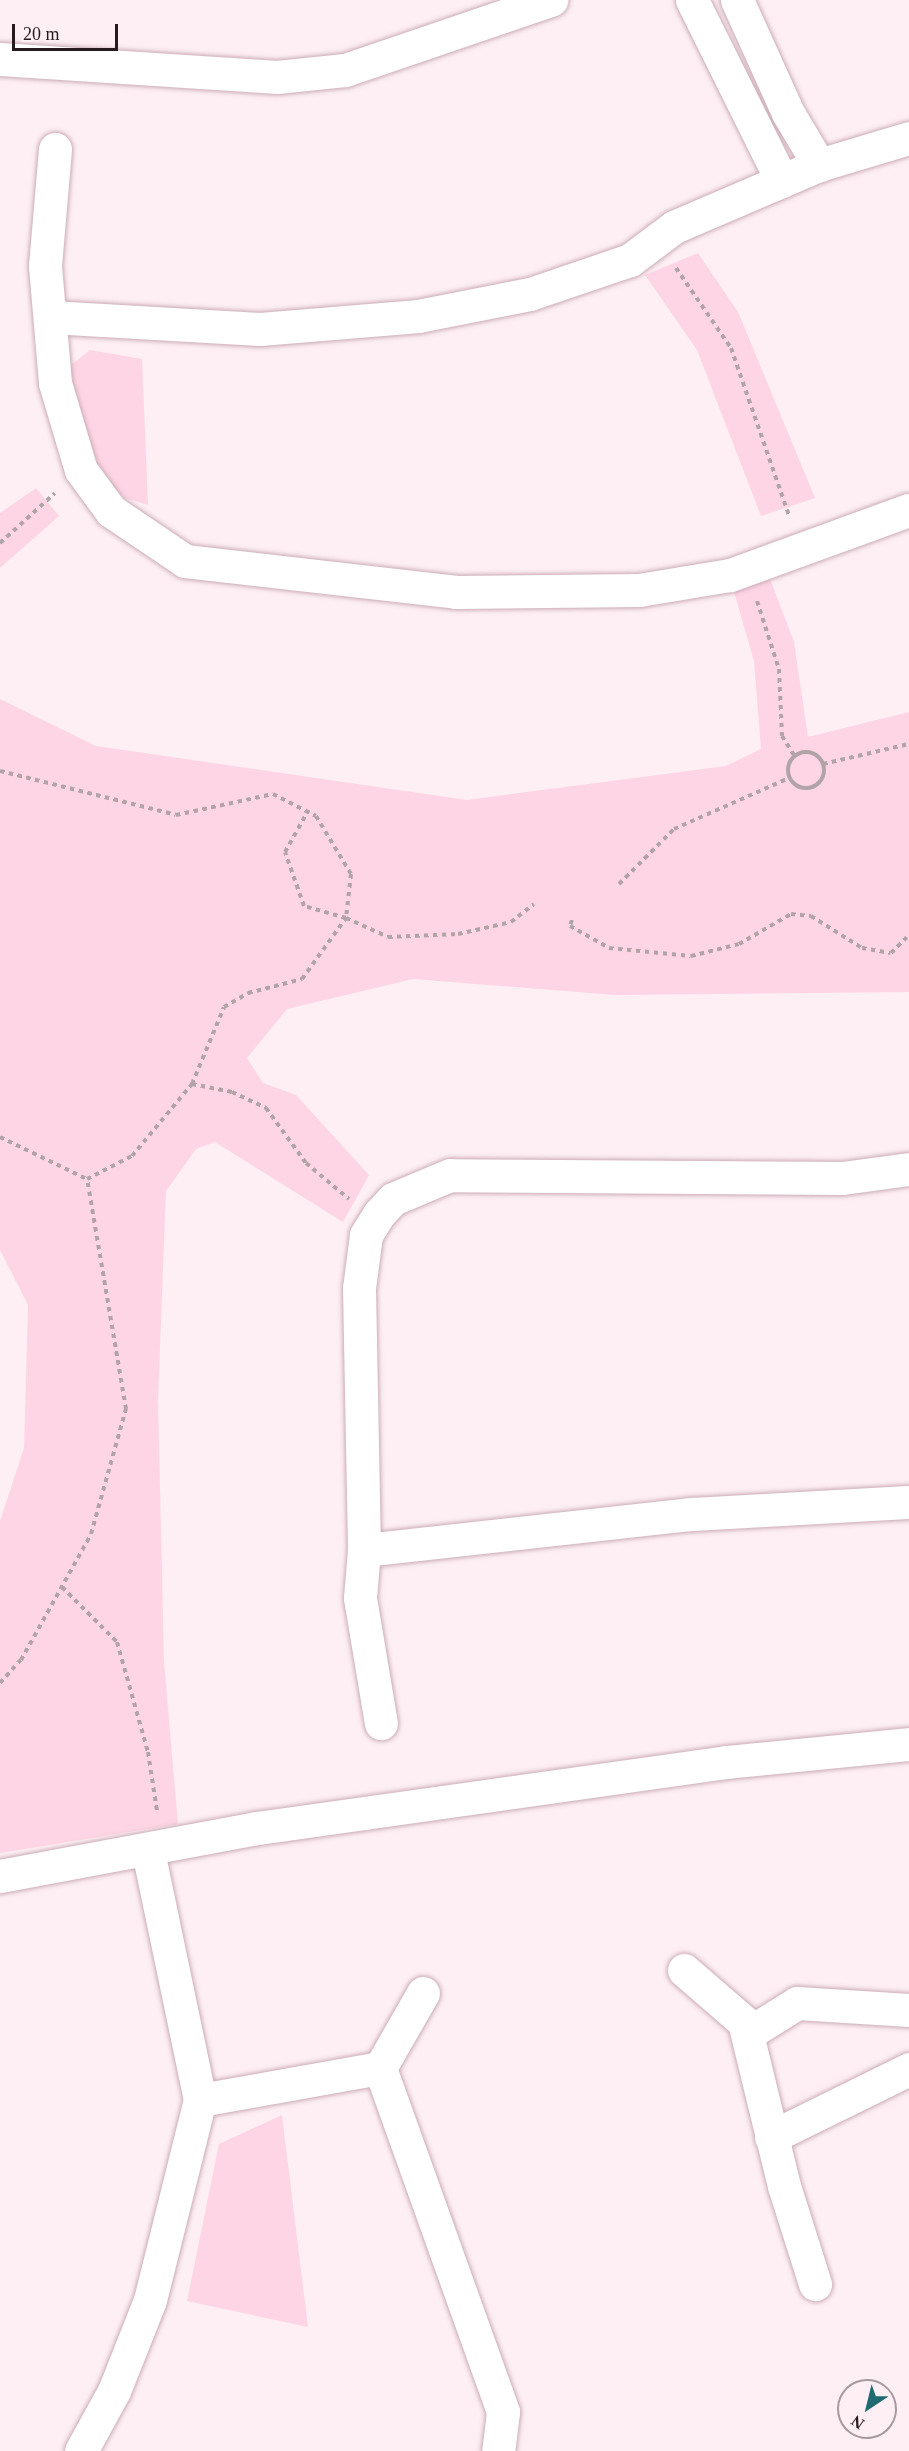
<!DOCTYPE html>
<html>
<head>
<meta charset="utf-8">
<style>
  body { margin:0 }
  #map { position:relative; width:909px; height:2451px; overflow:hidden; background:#fdeff4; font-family:Georgia,serif }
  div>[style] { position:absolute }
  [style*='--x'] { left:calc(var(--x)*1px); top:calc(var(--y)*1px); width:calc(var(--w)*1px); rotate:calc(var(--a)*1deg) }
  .green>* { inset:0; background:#fed5e4 }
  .path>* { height:4px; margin-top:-2px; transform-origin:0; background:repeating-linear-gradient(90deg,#b1a3a8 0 4.5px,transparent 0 9px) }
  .path>.ring { margin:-2px; padding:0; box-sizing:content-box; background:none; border:4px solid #b1a3a8; border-radius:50% }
  .roads { filter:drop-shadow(0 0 2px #ccacb8) drop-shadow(0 0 2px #ccacb8) }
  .street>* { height:33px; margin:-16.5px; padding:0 16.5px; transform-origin:16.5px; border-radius:16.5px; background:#fff }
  span { translate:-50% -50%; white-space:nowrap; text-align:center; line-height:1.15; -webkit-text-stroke:6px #fdeff4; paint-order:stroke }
  .north { position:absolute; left:837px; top:2379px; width:60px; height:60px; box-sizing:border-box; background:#fdeff4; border:2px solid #a79a9e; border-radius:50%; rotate:215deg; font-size:16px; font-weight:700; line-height:24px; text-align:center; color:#261a1e }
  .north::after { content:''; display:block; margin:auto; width:21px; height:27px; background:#206b72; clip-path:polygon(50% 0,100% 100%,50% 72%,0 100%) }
  .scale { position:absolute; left:12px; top:24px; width:106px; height:27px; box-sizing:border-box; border:3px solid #261a1e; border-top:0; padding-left:8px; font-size:18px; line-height:21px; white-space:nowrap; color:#261a1e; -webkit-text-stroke:4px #fdeff4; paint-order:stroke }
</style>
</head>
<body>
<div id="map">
  <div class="green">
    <div style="clip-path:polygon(698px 253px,738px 312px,815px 498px,761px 516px,697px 350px,645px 275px)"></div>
    <div style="clip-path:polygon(90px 350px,142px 359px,148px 505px,125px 498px,104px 479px,92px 454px,66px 369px)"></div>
    <div style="clip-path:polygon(36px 488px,59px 516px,0 568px,0 513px)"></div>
    <div style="clip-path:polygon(770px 579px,794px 642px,808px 737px,909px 712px,909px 992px,615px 995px,413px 979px,287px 1009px,247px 1058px,263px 1083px,296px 1095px,369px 1175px,343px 1222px,215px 1142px,196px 1149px,166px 1191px,158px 1400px,164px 1661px,178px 1824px,0 1853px,0 1521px,24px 1448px,28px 1305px,0 1250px,0 699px,96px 746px,467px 800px,726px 766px,761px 749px,754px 661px,734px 592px)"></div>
    <div style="clip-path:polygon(282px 2115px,308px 2327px,187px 2301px,219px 2144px)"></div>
  </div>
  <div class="path">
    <div style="--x:676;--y:268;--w:97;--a:55.5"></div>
    <div style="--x:731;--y:348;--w:180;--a:70.9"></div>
    <div style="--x:0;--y:543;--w:74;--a:-42.3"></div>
    <div style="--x:757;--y:601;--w:71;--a:72.1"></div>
    <div style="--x:779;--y:669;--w:67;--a:87.4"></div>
    <div style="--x:782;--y:736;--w:22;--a:58"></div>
    <div class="ring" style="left:788px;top:752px;width:32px;height:32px"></div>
    <div style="--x:823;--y:764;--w:88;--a:-13.1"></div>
    <div style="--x:0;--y:771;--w:181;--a:14"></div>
    <div style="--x:176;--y:815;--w:99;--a:-12.2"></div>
    <div style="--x:273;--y:794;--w:48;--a:27.1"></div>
    <div style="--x:316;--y:816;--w:68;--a:58.9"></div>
    <div style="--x:351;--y:874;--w:44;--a:96.5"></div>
    <div style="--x:346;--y:918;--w:46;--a:24.3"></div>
    <div style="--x:388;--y:937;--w:70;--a:-2.5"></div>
    <div style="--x:458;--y:934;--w:54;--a:-12.8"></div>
    <div style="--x:511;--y:922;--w:29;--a:-38"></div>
    <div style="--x:619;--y:884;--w:78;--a:-45"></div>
    <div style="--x:674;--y:829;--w:126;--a:-23.9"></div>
    <div style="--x:572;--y:920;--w:6;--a:108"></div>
    <div style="--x:570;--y:926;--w:45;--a:29.4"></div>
    <div style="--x:609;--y:948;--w:82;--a:5.6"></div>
    <div style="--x:691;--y:956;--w:49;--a:-14"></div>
    <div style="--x:739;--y:944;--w:60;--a:-30"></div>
    <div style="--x:791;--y:914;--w:20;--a:6"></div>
    <div style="--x:811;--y:916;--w:60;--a:32.1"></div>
    <div style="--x:862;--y:948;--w:29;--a:10"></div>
    <div style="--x:891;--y:953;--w:25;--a:-45"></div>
    <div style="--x:192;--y:1084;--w:41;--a:11.3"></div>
    <div style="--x:232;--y:1092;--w:38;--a:25"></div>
    <div style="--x:266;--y:1108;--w:68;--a:54"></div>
    <div style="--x:306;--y:1163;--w:56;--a:39.9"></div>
    <div style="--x:0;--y:1137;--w:97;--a:25.8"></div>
    <div style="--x:87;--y:1179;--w:51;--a:-27.1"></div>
    <div style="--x:132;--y:1156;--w:94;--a:-50.2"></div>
    <div style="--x:192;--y:1084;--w:83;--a:-67.4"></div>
    <div style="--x:224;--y:1007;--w:28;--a:-30"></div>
    <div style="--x:248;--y:993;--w:56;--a:-14.5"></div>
    <div style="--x:302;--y:979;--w:75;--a:-54.2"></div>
    <div style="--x:346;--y:918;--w:44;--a:-164.1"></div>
    <div style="--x:304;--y:906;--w:57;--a:-109.4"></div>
    <div style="--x:285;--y:852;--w:47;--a:-60.7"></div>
    <div style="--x:62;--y:1587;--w:78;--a:45"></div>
    <div style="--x:117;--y:1642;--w:114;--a:74.3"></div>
    <div style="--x:148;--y:1752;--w:60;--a:81.3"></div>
    <div style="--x:0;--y:1683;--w:31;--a:-48"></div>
    <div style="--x:21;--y:1660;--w:144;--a:-60.9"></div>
    <div style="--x:91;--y:1534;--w:130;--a:-74.4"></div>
    <div style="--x:126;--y:1409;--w:233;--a:-99.6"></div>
  </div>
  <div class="roads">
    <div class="street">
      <div style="--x:692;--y:0;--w:202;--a:63.6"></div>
      <div style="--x:737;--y:0;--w:124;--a:65.7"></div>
      <div style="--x:788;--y:113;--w:61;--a:59.2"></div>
      <div style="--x:0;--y:59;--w:278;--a:3.7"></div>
      <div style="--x:277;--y:77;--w:68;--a:-5.9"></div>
      <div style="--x:345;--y:70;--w:218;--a:-18.8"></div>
      <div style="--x:55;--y:149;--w:117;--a:94.9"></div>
      <div style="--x:45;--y:266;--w:117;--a:85.1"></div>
      <div style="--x:55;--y:383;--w:91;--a:73.4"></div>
      <div style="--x:81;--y:470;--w:51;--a:53.8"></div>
      <div style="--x:111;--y:511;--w:89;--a:34"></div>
      <div style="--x:185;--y:561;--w:273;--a:6.5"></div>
      <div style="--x:456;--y:592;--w:183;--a:-0.6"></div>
      <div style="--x:639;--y:590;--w:92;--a:-9.4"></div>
      <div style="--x:730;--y:575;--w:190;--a:-20"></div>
      <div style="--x:50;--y:317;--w:210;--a:3.3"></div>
      <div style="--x:260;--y:329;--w:159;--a:-4.7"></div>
      <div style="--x:418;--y:316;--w:114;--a:-11.1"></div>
      <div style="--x:530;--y:294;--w:106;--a:-18.8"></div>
      <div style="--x:630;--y:260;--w:55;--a:-36.9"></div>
      <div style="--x:674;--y:227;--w:158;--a:-23.2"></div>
      <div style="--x:819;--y:165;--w:94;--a:-16.7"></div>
      <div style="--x:909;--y:1169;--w:68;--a:172.3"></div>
      <div style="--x:842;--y:1178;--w:392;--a:-179.6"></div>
      <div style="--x:450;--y:1175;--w:62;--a:157.2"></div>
      <div style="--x:393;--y:1199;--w:21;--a:133"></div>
      <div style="--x:379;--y:1214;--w:25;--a:122"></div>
      <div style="--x:366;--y:1235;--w:53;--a:97.5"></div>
      <div style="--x:359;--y:1288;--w:262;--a:88.9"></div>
      <div style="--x:364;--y:1550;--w:329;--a:-6.3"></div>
      <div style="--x:691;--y:1514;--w:218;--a:-3.2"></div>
      <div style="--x:364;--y:1550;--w:48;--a:94.8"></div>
      <div style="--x:360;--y:1598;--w:127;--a:80.5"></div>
      <div style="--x:0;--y:1876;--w:261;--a:-10.6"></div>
      <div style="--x:257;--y:1828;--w:474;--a:-8"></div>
      <div style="--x:726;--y:1762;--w:184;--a:-5.6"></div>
      <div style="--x:684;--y:1970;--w:79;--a:40.9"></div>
      <div style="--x:744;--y:2022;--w:169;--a:76.3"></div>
      <div style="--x:784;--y:2186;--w:103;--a:72.4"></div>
      <div style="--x:423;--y:1993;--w:86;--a:119.8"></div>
      <div style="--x:380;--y:2068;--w:365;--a:70.3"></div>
      <div style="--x:503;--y:2412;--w:39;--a:97"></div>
      <div style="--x:749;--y:2033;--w:57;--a:-32"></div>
      <div style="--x:797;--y:2003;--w:112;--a:3.6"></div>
      <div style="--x:200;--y:2100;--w:183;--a:-10.1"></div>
      <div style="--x:771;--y:2137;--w:154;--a:-26.2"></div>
      <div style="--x:81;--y:2451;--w:68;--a:-61.2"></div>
      <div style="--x:114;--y:2391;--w:98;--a:-68.4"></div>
      <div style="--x:150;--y:2300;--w:206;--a:-76"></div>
      <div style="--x:200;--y:2100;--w:253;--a:-101.8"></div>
    </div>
  </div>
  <div class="north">N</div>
  <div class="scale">20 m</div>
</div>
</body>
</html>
